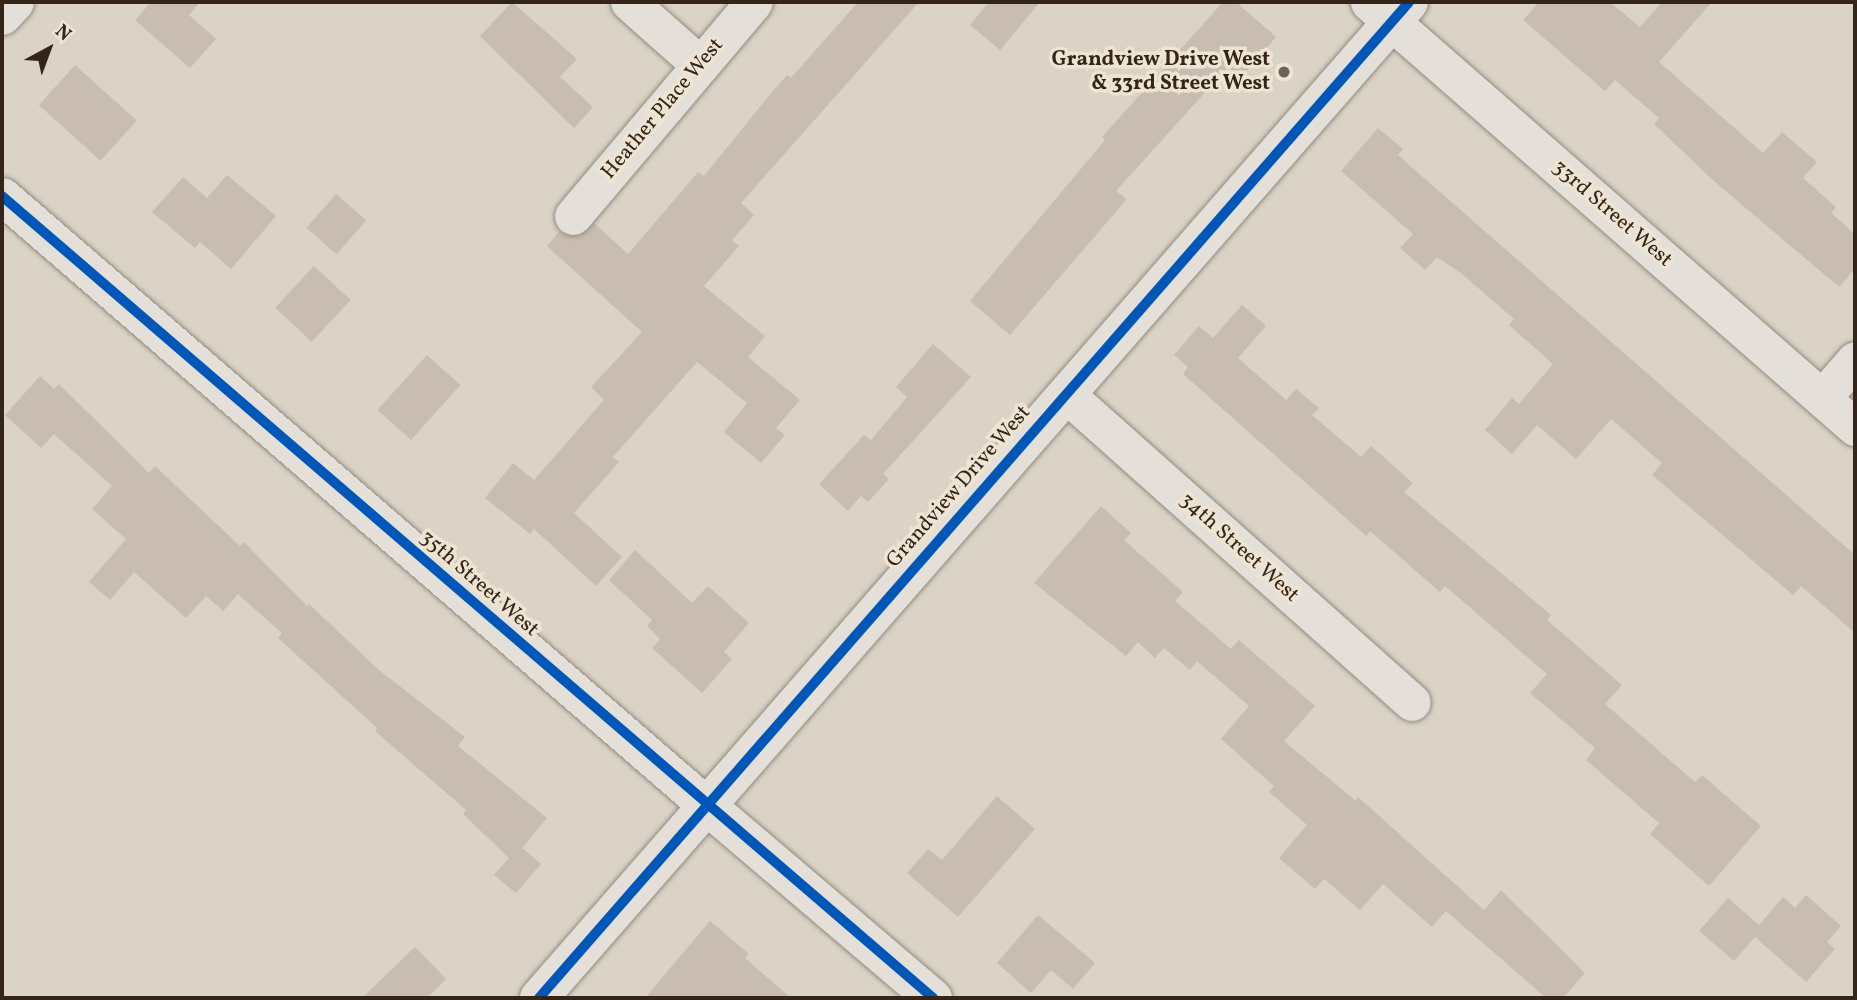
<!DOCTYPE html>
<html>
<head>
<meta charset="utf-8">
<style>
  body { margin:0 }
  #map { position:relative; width:1857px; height:1000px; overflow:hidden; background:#dbd3c5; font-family:Vollkorn,serif }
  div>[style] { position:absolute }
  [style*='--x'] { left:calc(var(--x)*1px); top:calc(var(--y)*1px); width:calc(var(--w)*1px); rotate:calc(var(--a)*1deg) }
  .building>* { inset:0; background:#c9bcb1; transform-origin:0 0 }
  .roads { filter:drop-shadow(0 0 2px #928b82) drop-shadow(0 0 2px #928b82) }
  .minor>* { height:37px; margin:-18.5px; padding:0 18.5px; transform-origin:18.5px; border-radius:18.5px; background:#e4e0d9 }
  .tertiary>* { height:38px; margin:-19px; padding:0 19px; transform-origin:19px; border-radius:19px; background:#e4e0d9 }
  .cycleway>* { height:10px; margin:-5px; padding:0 5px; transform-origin:5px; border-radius:5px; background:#0057b8 }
  .dots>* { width:19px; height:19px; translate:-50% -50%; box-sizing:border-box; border:4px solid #ede4d4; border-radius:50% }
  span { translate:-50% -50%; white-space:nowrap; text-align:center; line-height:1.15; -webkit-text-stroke:7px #ede4d4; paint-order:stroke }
  .poi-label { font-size:21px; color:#352418; font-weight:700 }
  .right { translate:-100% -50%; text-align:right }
  .street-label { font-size:21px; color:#352418 }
  .frame { position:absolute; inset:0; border:4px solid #352418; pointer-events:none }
  .north { position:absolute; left:14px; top:14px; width:70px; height:70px; -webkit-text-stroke:5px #ede4d4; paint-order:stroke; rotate:41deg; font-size:19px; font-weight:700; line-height:28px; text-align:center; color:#352418 }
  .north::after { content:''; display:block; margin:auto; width:24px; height:32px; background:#352418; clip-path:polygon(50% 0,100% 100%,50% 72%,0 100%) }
</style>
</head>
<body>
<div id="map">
  <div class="building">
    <div style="clip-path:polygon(151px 2px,200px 2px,189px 15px,216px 39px,190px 68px,135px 20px)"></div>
    <div style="clip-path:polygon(512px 2px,577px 59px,560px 77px,593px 107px,574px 128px,480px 36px)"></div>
    <div style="clip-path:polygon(858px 2px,919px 2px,741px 203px,754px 215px,732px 240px,739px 246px,704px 286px,765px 336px,748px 357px,800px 400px,776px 428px,785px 435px,761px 463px,724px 432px,747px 403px,697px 362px,613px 457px,619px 462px,574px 513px,622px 557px,596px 586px,534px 529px,530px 534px,485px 498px,513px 463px,534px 480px,604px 400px,591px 387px,642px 332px,547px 246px,559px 232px,579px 236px,594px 223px,628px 254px,698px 172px,704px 176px,767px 98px,787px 75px,791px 78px)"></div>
    <div style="clip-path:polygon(989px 2px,1040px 2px,1000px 50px,970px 25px)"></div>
    <div style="clip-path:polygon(1223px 2px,1236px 2px,1276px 37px,1241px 78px,1228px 67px,1116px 191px,1127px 199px,1010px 335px,970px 301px,1105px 140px,1102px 137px)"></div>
    <div style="clip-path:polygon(1539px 2px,1610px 2px,1640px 27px,1662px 2px,1712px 2px,1659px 62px,1763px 153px,1782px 132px,1817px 162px,1803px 178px,1836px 207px,1831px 213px,1855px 234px,1855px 269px,1839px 287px,1715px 182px,1654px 124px,1659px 118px,1615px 80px,1605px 91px,1523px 20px)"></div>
    <div style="left:75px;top:65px;width:83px;height:54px;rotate:42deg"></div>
    <div style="clip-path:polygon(1378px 128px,1403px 149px,1398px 155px,1424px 178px,1855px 555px,1855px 633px,1801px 586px,1793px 595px,1652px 475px,1662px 463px,1611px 419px,1576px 459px,1537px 425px,1512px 454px,1485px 430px,1512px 398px,1519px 404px,1553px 364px,1509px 325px,1514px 319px,1462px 274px,1437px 257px,1425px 270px,1400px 248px,1413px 234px,1341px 171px)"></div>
    <div style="clip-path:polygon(227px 175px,276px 216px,231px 269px,200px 242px,195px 248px,152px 212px,183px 177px,207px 198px)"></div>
    <div style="left:336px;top:194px;width:40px;height:45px;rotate:41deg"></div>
    <div style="left:314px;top:266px;width:50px;height:57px;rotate:43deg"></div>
    <div style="clip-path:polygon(1242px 305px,1266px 326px,1238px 358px,1286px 400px,1296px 389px,1319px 408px,1312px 415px,1361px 457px,1371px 446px,1413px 483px,1404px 492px,1551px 615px,1547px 620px,1622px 685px,1605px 704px,1695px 782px,1702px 775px,1761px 826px,1709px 886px,1650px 834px,1659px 823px,1586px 760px,1595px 748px,1530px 693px,1547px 674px,1445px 586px,1440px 592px,1370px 531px,1366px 536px,1183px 374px,1188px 367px,1174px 355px,1199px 326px,1213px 338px)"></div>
    <div style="clip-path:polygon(933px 344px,971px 377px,883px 474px,889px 479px,868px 502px,861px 496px,848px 511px,819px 484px,864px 435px,871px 440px,907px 397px,896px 387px)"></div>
    <div style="left:427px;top:355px;width:45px;height:74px;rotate:42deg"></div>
    <div style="clip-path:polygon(40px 376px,54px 389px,59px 384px,149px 473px,155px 466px,240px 546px,244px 542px,307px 606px,309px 604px,379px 670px,465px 737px,458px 746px,547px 818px,522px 848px,541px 864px,516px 893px,494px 875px,509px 858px,463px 814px,466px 810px,375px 731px,377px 728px,278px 638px,282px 633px,238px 594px,223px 611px,206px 596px,186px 618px,134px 572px,110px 600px,89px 582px,126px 539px,92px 509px,112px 486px,54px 434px,41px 448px,5px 415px)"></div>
    <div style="clip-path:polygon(1101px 506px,1131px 533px,1124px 540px,1183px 592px,1175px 601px,1231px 649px,1239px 640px,1315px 706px,1284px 741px,1356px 801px,1358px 797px,1484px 910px,1501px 890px,1585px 973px,1563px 998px,1546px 998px,1446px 911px,1432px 927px,1383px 884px,1360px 910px,1324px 879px,1315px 889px,1279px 858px,1307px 825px,1269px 792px,1274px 786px,1221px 739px,1249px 706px,1197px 661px,1190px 670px,1164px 648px,1155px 658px,1138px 642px,1126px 656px,1034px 583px)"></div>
    <div style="clip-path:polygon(635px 550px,692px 603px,708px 586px,749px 623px,724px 652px,732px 659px,702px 693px,652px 648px,660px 639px,647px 626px,652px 620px,609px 580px)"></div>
    <div style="clip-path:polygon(997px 796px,1035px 829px,958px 917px,907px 873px,928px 849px,942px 860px)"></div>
    <div style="clip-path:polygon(1806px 895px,1841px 926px,1827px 942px,1835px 949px,1806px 982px,1755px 937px,1734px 961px,1699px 931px,1728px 898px,1759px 925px,1783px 897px,1795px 908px)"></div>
    <div style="clip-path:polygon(1038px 915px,1095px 963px,1073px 989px,1051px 970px,1031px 993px,997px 963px)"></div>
    <div style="clip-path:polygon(710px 921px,749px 954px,745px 958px,791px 998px,645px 998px)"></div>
    <div style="clip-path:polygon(415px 947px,446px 979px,427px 998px,362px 998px)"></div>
  </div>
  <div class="roads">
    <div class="minor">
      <div style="--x:629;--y:2;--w:94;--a:41.5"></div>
      <div style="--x:1369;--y:2;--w:646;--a:41.17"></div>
      <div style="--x:2;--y:16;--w:19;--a:-47"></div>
      <div style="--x:2;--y:196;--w:931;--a:40.86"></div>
      <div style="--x:573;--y:216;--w:280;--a:-49.8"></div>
      <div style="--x:1066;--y:394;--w:463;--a:41.7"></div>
      <div style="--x:1822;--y:398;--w:50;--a:-49"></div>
    </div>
    <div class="tertiary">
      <div style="--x:706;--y:805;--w:298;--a:40.4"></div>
      <div style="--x:539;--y:998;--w:1322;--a:-48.86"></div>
    </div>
  </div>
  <div class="cycleway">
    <div style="--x:2;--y:196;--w:1229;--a:40.74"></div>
    <div style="--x:539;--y:998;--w:1322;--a:-48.86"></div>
  </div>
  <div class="dots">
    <div style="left:1284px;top:72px;background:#6f6155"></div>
  </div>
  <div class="poi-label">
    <span class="right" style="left:1270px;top:72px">Grandview Drive West<br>&amp; 33rd Street West</span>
  </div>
  <div class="street-label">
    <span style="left:663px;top:109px;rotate:-50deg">Heather Place West</span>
    <span style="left:1612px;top:214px;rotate:41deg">33rd Street West</span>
    <span style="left:959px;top:487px;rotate:-49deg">Grandview Drive West</span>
    <span style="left:1239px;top:548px;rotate:42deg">34th Street West</span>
    <span style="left:479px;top:584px;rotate:41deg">35th Street West</span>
  </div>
  <div class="frame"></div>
  <div class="north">N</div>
</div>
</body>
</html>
